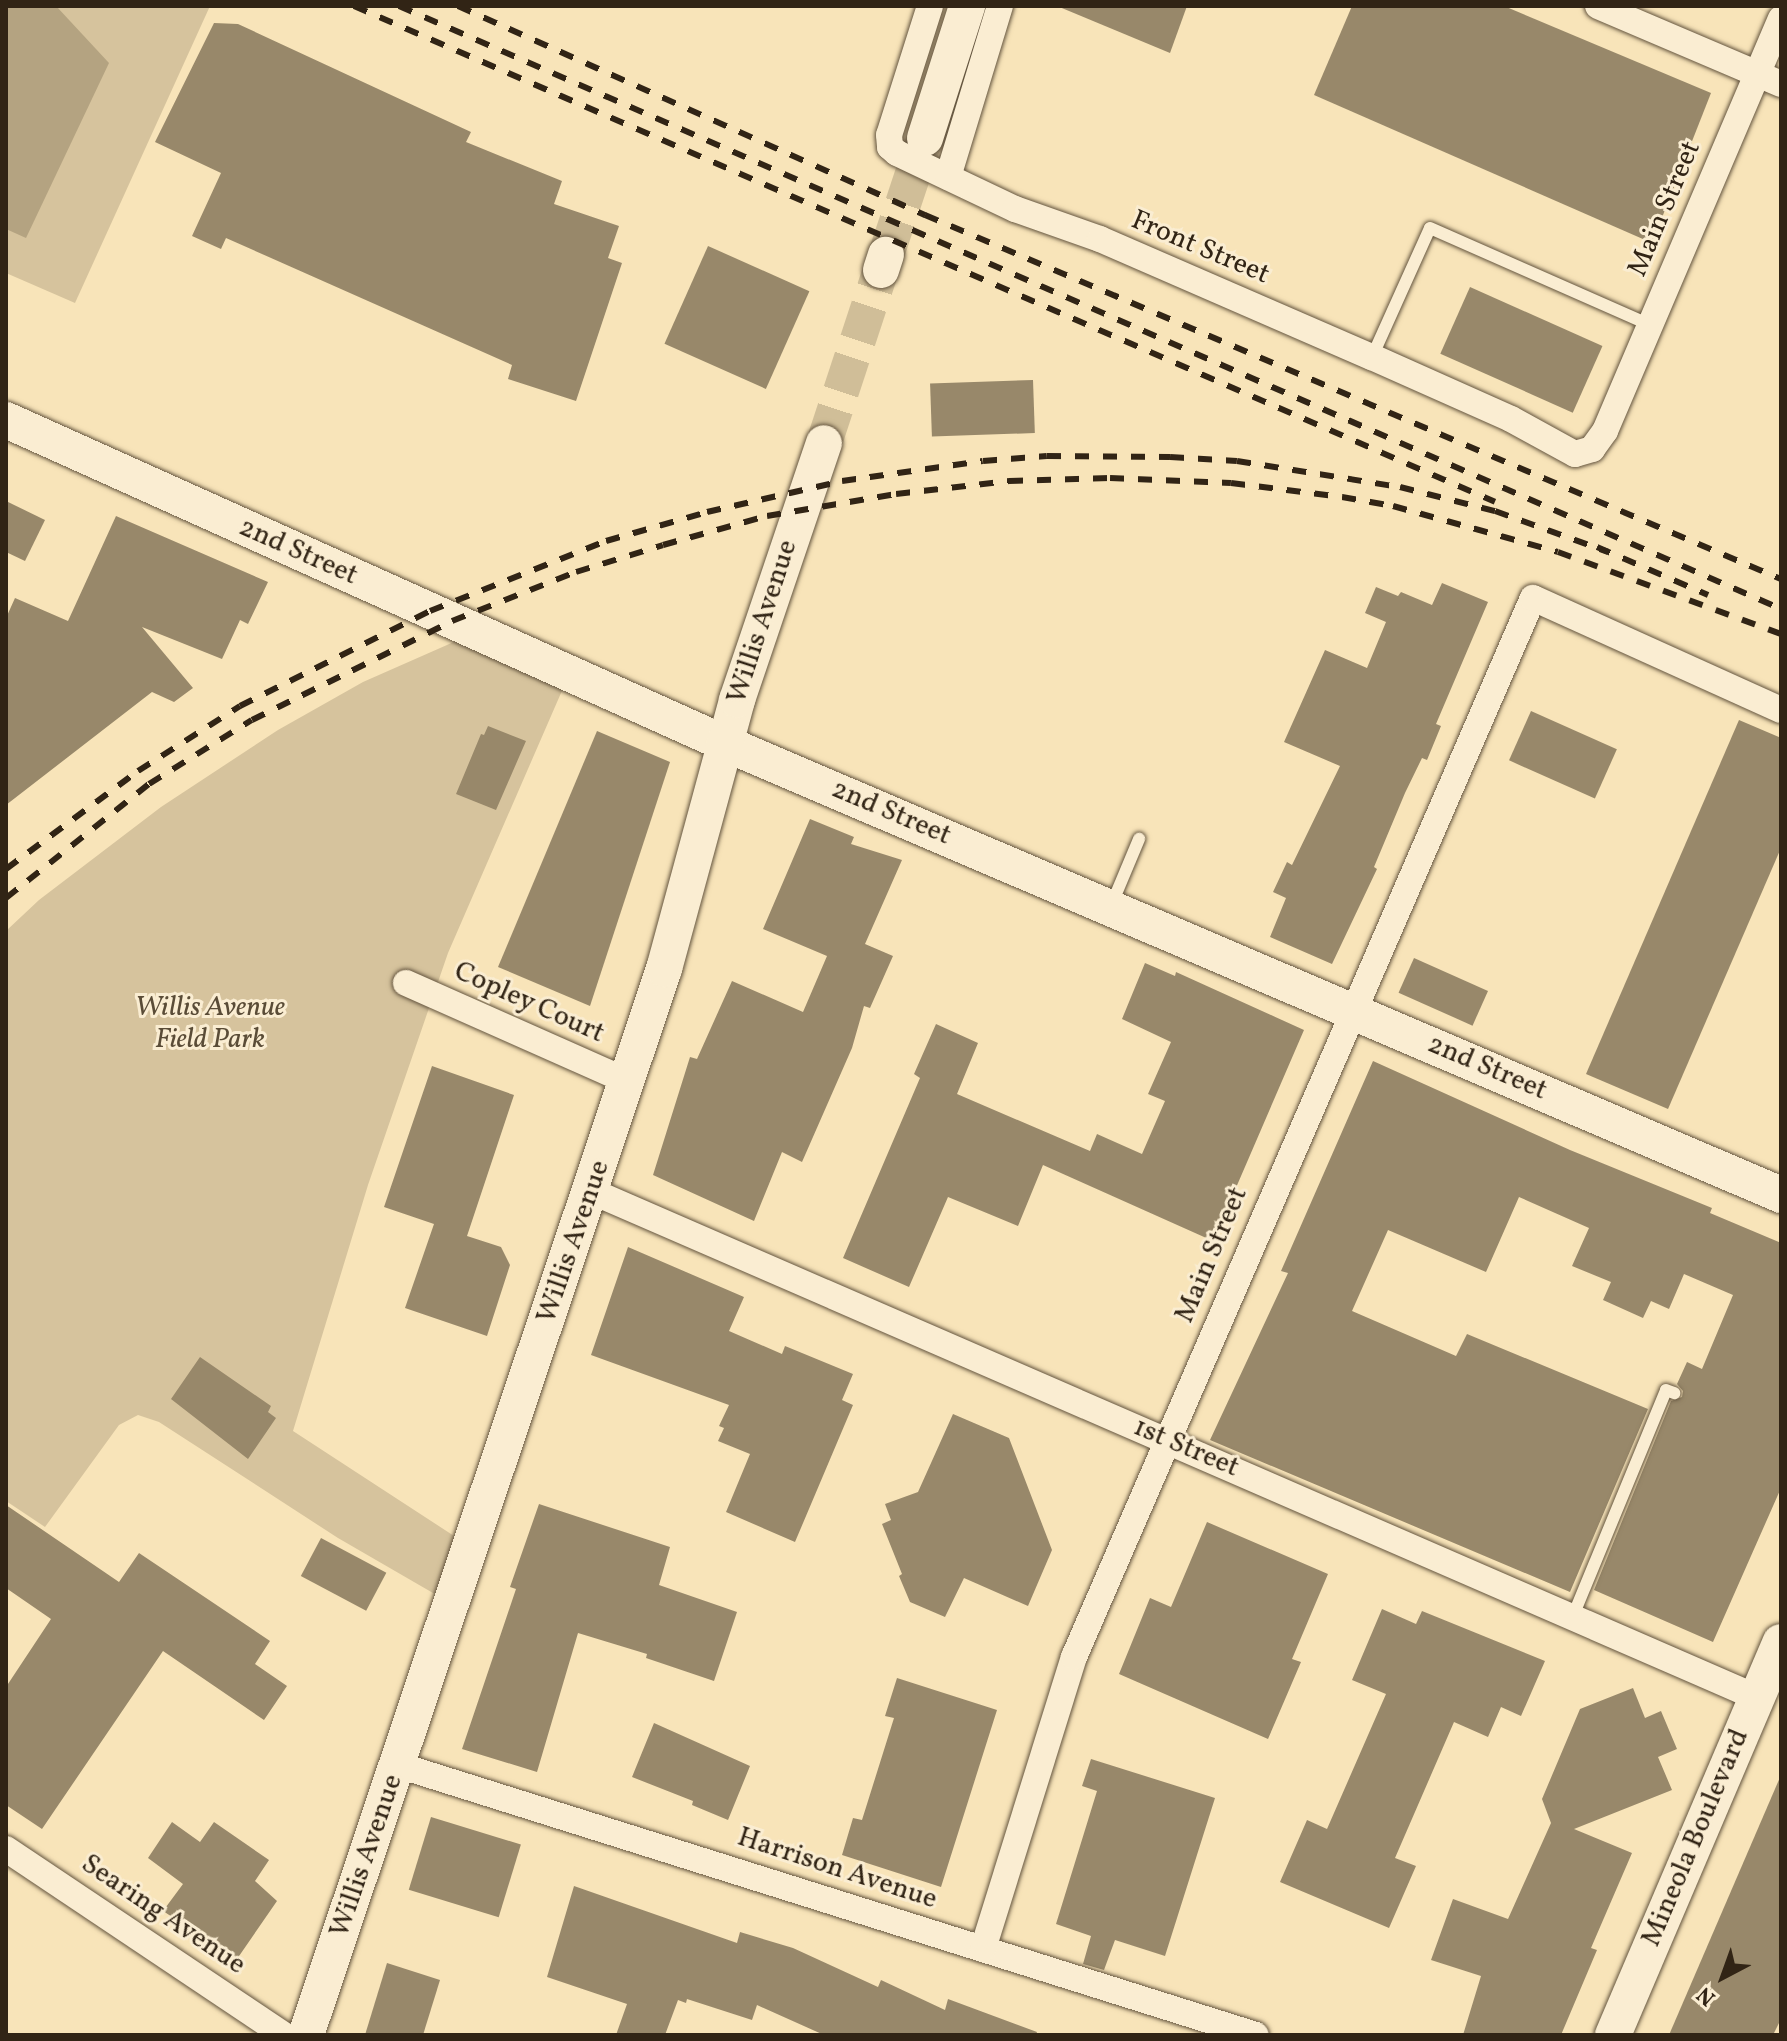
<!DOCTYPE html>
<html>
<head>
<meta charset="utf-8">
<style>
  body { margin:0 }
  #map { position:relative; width:1787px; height:2041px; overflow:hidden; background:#f8e4b9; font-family:Vollkorn,serif }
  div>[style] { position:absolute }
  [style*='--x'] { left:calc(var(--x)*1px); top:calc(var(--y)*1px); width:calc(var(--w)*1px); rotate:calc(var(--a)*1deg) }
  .green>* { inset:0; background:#d6c39d }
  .water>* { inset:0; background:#b4a381 }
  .building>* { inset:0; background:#98886a; transform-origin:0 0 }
  .secondary-tunnel>* { height:36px; margin-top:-18px; transform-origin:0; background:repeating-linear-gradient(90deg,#d0be98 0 36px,transparent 0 54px) }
  .roads { filter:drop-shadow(0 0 2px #63543e) drop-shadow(0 0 2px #63543e) }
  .lane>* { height:12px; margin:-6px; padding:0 6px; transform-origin:6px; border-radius:6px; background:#faedd2 }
  .street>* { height:26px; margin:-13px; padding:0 13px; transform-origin:13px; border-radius:13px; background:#faedd2 }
  .secondary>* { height:36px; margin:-18px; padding:0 18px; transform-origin:18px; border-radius:18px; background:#faedd2 }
  .rail>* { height:6px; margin-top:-3px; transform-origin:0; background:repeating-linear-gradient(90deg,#312415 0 14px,transparent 0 28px) }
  span { translate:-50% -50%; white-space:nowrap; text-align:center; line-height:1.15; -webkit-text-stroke:6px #faedd2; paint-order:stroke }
  .street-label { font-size:28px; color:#312415 }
  .park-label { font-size:28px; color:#5a4c37; font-style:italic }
  .frame { position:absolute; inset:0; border:8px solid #312415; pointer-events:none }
  .north { position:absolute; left:1683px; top:1937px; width:80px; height:80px; -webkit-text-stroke:6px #faedd2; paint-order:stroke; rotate:221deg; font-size:22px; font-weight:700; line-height:32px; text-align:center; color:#312415 }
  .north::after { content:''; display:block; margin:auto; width:28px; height:36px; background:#312415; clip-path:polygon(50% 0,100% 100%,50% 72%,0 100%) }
</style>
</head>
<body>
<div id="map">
  <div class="green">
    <div style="clip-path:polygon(6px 6px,210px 6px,75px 303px,6px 273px)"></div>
    <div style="clip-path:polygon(481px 630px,571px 670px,448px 953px,368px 1185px,293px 1431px,471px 1547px,452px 1604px,338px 1538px,159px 1422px,138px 1415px,119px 1425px,45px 1527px,6px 1501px,6px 931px,39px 900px,161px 807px,278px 730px,363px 682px)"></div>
  </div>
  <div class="water">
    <div style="clip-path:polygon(6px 6px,57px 7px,109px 63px,26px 238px,6px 229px)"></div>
  </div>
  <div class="building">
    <div style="clip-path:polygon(1057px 6px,1187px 6px,1170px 53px)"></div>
    <div style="clip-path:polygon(1352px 6px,1504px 6px,1711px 93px,1652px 243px,1314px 95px)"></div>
    <div style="clip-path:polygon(214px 23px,238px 24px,471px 132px,466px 142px,562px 181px,554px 204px,619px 226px,608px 258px,622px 263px,576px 401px,508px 379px,512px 365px,226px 238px,221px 249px,192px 236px,221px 173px,155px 142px)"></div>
    <div style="left:708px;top:246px;width:111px;height:107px;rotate:24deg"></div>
    <div style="left:1470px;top:287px;width:145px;height:73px;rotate:24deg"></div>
    <div style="left:1033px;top:380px;width:53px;height:103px;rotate:88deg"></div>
    <div style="clip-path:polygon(6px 501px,45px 520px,25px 561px,6px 552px)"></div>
    <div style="clip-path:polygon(116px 516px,268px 582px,248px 624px,240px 620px,222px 659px,142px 627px,193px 688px,174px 702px,152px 692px,6px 805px,6px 618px,15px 598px,68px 621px)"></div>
    <div style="clip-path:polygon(1442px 583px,1488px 602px,1436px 724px,1441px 726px,1427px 760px,1422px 758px,1405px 793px,1374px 867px,1377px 869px,1332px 964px,1270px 937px,1286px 898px,1273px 892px,1287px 862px,1292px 865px,1340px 766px,1284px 742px,1325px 650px,1367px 668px,1386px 622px,1365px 613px,1376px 587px,1398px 596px,1401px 592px,1432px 605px)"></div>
    <div style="left:1531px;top:711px;width:94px;height:54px;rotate:24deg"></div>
    <div style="clip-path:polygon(1739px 720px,1781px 738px,1781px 848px,1668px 1109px,1586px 1074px)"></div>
    <div style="clip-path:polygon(488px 726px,526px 741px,496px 810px,456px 794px,481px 734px,484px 735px)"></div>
    <div style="clip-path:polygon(597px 731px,670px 762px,590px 1006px,498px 967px)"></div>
    <div style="clip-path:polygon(810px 819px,854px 837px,851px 844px,902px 860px,865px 944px,893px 956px,870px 1008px,864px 1006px,852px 1048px,802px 1162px,782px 1152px,754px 1221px,653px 1175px,690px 1057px,697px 1059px,732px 981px,803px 1012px,827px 956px,763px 929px)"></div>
    <div style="left:1414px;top:958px;width:81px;height:38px;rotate:24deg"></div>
    <div style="clip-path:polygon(1145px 963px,1175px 976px,1176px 972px,1304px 1030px,1213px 1241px,1043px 1165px,1018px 1226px,948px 1197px,909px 1287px,843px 1258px,920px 1078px,914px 1074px,936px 1024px,978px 1043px,957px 1094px,1090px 1151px,1097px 1134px,1142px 1154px,1165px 1101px,1148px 1094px,1171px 1042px,1122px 1019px)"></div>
    <div style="clip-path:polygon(1373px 1061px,1570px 1150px,1712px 1208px,1710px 1213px,1781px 1243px,1781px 1488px,1713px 1642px,1594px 1590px,1671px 1401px,1682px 1397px,1683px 1391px,1677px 1384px,1687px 1362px,1702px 1369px,1733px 1295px,1684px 1274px,1669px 1309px,1651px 1301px,1643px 1318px,1603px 1300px,1611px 1282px,1572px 1266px,1589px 1228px,1519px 1197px,1486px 1272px,1388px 1230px,1352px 1311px,1456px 1356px,1467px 1334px,1648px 1409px,1570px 1592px,1210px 1440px,1288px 1273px,1281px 1271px)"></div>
    <div style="clip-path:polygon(432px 1066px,514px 1095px,467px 1236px,501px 1247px,510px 1265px,487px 1336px,405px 1308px,434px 1224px,384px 1207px)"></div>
    <div style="clip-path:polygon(628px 1247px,744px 1297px,729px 1331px,782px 1354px,785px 1346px,853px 1374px,842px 1400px,853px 1405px,795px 1542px,726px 1512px,750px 1454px,718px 1441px,724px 1428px,719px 1426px,729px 1405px,591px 1355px)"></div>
    <div style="clip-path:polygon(200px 1357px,271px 1406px,268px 1412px,276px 1418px,248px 1459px,171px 1399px)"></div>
    <div style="clip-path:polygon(953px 1414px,1009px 1438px,1052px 1550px,1028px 1606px,964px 1578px,945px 1617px,910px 1602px,899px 1576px,902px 1574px,882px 1524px,891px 1520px,885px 1504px,918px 1492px)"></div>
    <div style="clip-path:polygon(539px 1504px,670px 1547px,659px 1585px,737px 1612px,714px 1681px,646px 1658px,647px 1654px,578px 1633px,537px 1772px,462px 1749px,516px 1589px,510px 1587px)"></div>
    <div style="clip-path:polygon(6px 1505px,119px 1582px,139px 1553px,270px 1641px,255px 1664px,287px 1686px,264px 1720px,163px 1651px,42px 1829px,6px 1805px,6px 1687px,51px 1619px,6px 1588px)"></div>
    <div style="clip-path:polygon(1207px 1522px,1328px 1574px,1292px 1659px,1301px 1662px,1268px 1739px,1119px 1674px,1150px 1598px,1171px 1607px)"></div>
    <div style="left:321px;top:1538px;width:74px;height:43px;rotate:28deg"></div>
    <div style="clip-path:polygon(1382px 1609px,1416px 1624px,1422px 1611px,1545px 1661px,1521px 1716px,1501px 1707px,1488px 1737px,1454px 1722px,1395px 1858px,1416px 1866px,1389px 1928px,1280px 1882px,1307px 1820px,1327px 1829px,1386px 1694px,1352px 1680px)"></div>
    <div style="clip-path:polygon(897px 1678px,997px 1710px,941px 1887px,842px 1855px,853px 1818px,862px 1820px,894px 1718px,885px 1716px)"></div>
    <div style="clip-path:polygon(1633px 1688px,1645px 1718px,1661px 1711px,1677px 1749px,1658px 1757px,1672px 1790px,1574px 1829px,1632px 1853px,1591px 1948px,1597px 1950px,1561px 2035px,1463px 2035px,1481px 1976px,1431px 1960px,1453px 1899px,1508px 1919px,1551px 1823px,1542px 1799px,1580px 1709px)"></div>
    <div style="clip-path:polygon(654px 1723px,750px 1766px,728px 1820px,692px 1805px,693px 1801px,632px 1777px)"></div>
    <div style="clip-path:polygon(1091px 1759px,1215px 1798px,1165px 1956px,1115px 1940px,1104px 1970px,1083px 1964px,1091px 1936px,1056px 1924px,1097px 1791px,1082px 1786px)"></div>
    <div style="clip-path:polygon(1781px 1775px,1781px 2019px,1773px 2035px,1669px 2035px)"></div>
    <div style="left:431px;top:1817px;width:94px;height:76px;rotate:17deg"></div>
    <div style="clip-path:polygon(172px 1822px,200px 1842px,214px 1822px,269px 1860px,255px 1881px,277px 1901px,237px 1959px,163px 1911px,183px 1884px,148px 1858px)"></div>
    <div style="clip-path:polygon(574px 1886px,737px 1943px,740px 1932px,793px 1948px,878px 1987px,881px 1980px,945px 2010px,948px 1999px,1037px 2032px,1036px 2035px,824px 2035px,757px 2005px,752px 2020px,687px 1999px,686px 2003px,678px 2000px,665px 2035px,616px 2035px,627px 2004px,547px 1977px)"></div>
    <div style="clip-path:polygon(387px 1963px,440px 1980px,423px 2035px,365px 2035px)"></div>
  </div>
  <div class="secondary-tunnel">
    <div style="--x:886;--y:255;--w:123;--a:-71.6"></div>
    <div style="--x:824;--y:443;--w:182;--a:-71.8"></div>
  </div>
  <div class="roads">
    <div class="lane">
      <div style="--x:1372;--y:357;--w:141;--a:-65.8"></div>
      <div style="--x:1430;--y:228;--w:240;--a:23.8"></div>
      <div style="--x:1111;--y:906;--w:73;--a:-67.3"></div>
      <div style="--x:1573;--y:1616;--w:244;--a:-67.6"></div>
      <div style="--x:1666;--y:1390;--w:9;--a:21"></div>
    </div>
    <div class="street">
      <div style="--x:930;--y:6;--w:135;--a:107.6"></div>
      <div style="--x:889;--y:135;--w:12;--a:85"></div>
      <div style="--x:890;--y:147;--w:9;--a:41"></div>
      <div style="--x:897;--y:153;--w:131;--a:25.4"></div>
      <div style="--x:1015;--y:209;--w:90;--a:19.4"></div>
      <div style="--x:1100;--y:239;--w:296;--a:23.5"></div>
      <div style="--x:1372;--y:357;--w:152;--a:24"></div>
      <div style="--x:1511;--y:419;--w:73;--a:28.7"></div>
      <div style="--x:1575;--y:454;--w:18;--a:-16"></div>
      <div style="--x:1592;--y:449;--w:22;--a:-54"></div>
      <div style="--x:1605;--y:431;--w:448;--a:-66.9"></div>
      <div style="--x:1598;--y:6;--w:199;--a:23.1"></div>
      <div style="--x:948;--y:177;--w:179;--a:-73.1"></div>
      <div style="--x:406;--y:983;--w:242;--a:23.9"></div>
      <div style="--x:591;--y:1191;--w:1270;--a:23.48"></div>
      <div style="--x:398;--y:1765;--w:899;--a:17.47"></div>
      <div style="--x:6;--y:1849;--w:334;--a:33.8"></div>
      <div style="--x:983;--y:1949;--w:306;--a:-72.7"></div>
      <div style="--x:1074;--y:1657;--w:1154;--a:-66.57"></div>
      <div style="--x:1533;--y:598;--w:272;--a:24.3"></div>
    </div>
    <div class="secondary">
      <div style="--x:925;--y:138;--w:139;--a:-72.3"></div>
      <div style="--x:881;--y:270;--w:16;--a:-72"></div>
      <div style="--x:6;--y:420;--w:787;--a:24.22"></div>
      <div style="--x:724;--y:743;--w:1150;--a:23.15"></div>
      <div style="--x:306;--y:2035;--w:1125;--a:-71.44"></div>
      <div style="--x:664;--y:969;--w:279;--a:-74.8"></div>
      <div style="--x:737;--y:700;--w:271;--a:-71.3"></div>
      <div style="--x:1613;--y:2035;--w:427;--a:-66.9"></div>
    </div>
  </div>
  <div class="rail">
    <div style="--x:354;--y:6;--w:1244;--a:23.49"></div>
    <div style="--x:399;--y:6;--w:1508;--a:23.57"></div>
    <div style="--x:458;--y:6;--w:512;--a:24.11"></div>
    <div style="--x:925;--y:215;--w:930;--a:23.04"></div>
    <div style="--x:1597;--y:547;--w:121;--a:23.4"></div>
    <div style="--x:6;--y:869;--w:164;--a:-36.6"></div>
    <div style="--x:138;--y:771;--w:121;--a:-32.5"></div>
    <div style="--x:240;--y:706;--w:212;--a:-26.6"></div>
    <div style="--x:430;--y:611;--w:189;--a:-21.7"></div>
    <div style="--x:606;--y:541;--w:105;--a:-16"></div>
    <div style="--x:707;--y:512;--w:139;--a:-12.9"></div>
    <div style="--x:842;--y:481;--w:142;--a:-8.1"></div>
    <div style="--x:983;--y:461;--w:64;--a:-4.5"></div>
    <div style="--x:1047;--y:456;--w:123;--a:0.5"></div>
    <div style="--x:1170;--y:457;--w:67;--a:3.4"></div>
    <div style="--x:1237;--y:461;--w:165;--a:9.1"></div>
    <div style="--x:1400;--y:487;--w:98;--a:14.2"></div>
    <div style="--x:1495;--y:511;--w:120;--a:19.9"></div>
    <div style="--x:6;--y:898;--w:183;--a:-38.6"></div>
    <div style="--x:149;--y:784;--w:121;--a:-31.9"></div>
    <div style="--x:252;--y:720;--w:223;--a:-26.3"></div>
    <div style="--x:452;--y:621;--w:133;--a:-21.6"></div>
    <div style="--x:576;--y:572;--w:91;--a:-17.2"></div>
    <div style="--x:663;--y:545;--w:108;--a:-15.6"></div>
    <div style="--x:767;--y:516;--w:131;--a:-9.7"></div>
    <div style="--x:896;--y:494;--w:114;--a:-6.6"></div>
    <div style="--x:1009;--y:481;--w:101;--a:-1.7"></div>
    <div style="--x:1110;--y:478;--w:121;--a:2.4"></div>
    <div style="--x:1231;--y:483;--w:112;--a:7.2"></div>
    <div style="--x:1342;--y:497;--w:52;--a:10"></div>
    <div style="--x:1393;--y:506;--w:171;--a:15.6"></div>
    <div style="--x:1558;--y:552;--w:238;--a:20.2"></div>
  </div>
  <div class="street-label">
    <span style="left:1665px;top:209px;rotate:-67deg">Main Street</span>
    <span style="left:1200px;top:248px;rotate:23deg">Front Street</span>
    <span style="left:298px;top:552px;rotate:24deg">2nd Street</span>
    <span style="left:763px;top:622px;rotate:-72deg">Willis Avenue</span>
    <span style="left:891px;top:813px;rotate:23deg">2nd Street</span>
    <span style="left:529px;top:1003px;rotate:24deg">Copley Court</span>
    <span style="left:1487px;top:1068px;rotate:23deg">2nd Street</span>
    <span style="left:574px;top:1242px;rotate:-71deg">Willis Avenue</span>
    <span style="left:1212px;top:1255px;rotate:-67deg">Main Street</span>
    <span style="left:1186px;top:1448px;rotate:23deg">1st Street</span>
    <span style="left:1696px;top:1838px;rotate:-67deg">Mineola Boulevard</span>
    <span style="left:367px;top:1856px;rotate:-71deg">Willis Avenue</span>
    <span style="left:837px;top:1869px;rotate:18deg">Harrison Avenue</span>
    <span style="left:163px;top:1915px;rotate:34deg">Searing Avenue</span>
  </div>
  <div class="park-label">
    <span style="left:210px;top:1024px">Willis Avenue<br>Field Park</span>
  </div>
  <div class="frame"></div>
  <div class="north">N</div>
</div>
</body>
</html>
